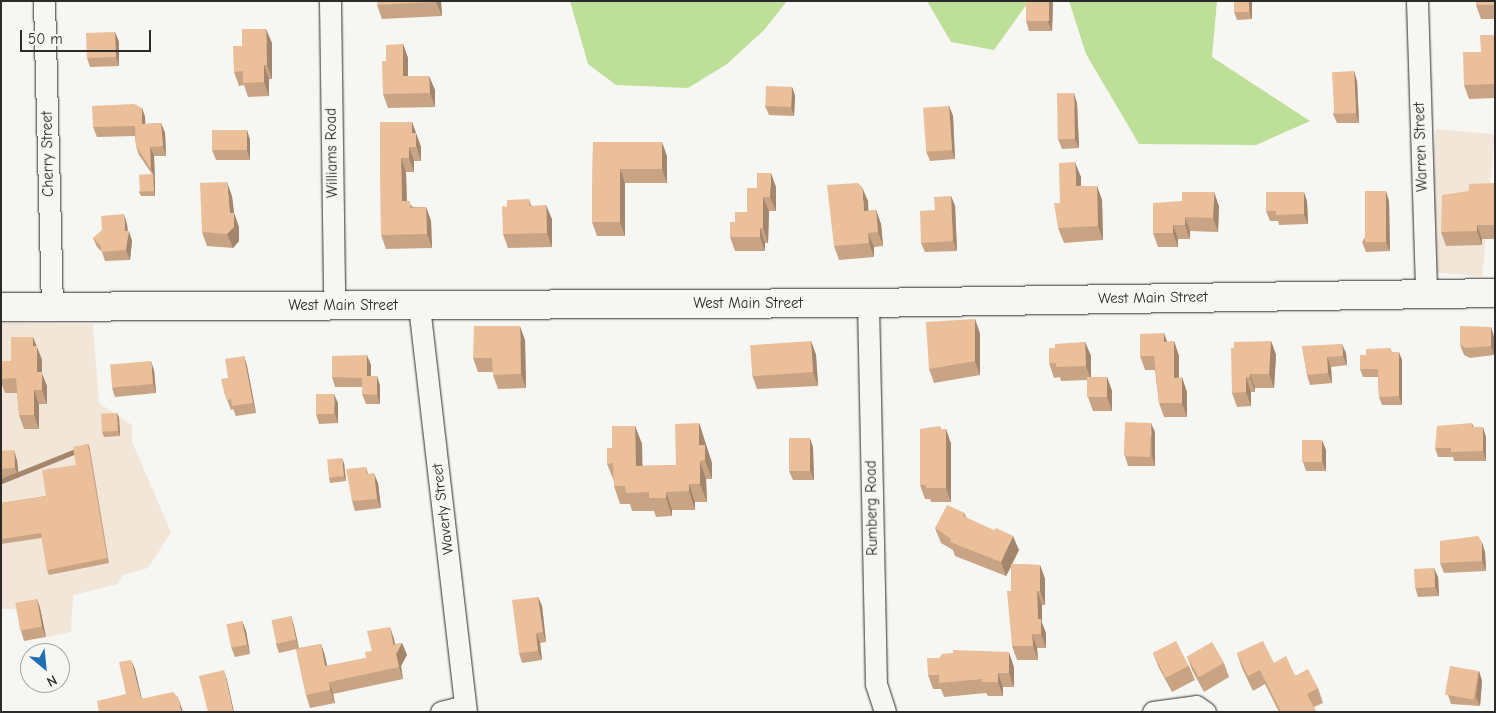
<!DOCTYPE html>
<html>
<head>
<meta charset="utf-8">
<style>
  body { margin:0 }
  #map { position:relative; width:1496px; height:713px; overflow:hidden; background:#f6f6f2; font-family:"Comic Neue",sans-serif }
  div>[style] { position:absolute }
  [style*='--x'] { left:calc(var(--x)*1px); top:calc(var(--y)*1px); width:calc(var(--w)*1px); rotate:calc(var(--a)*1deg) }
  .built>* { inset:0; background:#f2e6d8; transform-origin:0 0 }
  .green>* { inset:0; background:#bddf98 }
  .roads { filter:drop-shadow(0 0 1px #2b2b2b) drop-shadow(0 0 1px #2b2b2b) }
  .minor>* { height:21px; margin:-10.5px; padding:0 10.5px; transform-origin:10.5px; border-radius:10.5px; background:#f6f6f2 }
  .primary>* { height:28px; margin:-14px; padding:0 14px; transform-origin:14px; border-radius:14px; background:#f6f6f2 }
  .wall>* { inset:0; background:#c9a484 }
  .shaded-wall>* { inset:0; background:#a4866c; transform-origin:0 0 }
  .building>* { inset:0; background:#eabf9a; transform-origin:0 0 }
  span { translate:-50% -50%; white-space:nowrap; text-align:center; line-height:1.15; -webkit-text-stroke:4.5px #f6f6f2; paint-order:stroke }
  .street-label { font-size:15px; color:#2b2b2b }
  .frame { position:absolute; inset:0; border:2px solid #2b2b2b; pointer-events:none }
  .north { position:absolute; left:20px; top:643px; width:50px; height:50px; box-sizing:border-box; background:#f6f6f2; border:1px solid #a5a5a2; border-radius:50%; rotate:152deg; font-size:14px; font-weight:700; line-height:20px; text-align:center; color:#2b2b2b }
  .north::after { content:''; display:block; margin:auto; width:18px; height:22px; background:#1f6fb2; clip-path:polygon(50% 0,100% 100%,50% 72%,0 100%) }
  .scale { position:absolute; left:20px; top:30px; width:131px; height:22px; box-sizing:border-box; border:2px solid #2b2b2b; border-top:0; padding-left:6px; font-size:15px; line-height:18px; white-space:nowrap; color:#2b2b2b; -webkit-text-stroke:4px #f6f6f2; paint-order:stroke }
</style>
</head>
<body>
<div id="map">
  <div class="built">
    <div style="left:1436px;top:129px;width:59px;height:143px;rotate:5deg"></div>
    <div style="clip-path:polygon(1px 323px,93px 324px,99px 403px,132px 425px,132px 442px,171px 532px,148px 568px,123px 575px,118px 584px,73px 595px,71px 632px,46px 637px,34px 609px,1px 609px)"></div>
  </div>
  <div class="green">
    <div style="clip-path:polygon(570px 1px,787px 1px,765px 29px,727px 64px,688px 88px,616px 85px,588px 64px)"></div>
    <div style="clip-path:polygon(927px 1px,1029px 1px,994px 50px,951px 42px)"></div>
    <div style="clip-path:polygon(1069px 1px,1217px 1px,1212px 57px,1310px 121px,1256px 145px,1139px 144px,1086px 54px)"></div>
  </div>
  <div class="roads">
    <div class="minor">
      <div style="--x:44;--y:1;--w:305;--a:88.5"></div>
      <div style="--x:330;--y:1;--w:304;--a:89.2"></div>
      <div style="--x:1417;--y:1;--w:292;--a:88.2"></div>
      <div style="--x:868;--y:303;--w:381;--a:88.8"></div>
      <div style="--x:876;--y:684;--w:29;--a:72"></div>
      <div style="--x:419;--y:306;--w:409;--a:83.4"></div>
      <div style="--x:441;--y:712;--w:25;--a:-14"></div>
      <div style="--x:1153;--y:712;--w:43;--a:-7.9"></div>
      <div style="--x:1196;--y:706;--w:11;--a:34"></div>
    </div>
    <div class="primary">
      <div style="--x:1;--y:307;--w:867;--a:-0.26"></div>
      <div style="--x:868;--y:303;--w:627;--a:-0.91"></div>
    </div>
  </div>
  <div class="wall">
    <div style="clip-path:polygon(377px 1px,441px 1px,442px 16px,382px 19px,377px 5px)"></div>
    <div style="clip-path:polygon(1026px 1px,1053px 1px,1052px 31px,1029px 31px,1026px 21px)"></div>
    <div style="clip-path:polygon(1252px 1px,1252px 19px,1237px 20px,1234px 12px)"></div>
    <div style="clip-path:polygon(1474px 1px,1495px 1px,1495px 19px,1481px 19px,1476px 5px,1476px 1px)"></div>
    <div style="clip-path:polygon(115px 32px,119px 42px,119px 66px,90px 67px,87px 58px)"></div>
    <div style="clip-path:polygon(1495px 35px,1495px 98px,1469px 99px,1464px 85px,1481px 52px)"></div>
    <div style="clip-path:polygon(272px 43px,272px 79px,269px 79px,269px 96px,248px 97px,244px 85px,239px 86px,234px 72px,242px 46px)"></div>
    <div style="clip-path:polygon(403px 44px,408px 58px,408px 76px,429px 76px,435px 90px,435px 107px,388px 108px,383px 94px,386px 61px)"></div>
    <div style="clip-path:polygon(1354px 71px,1357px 81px,1359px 123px,1337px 123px,1333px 114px)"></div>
    <div style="clip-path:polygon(792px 87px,795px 96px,794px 116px,769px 115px,765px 106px)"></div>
    <div style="clip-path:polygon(1077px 103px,1079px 148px,1062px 149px,1058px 139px)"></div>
    <div style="clip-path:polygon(949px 106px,953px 116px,955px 159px,930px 161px,926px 151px)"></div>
    <div style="clip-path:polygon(142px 108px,145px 117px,145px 124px,161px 123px,165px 133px,166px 156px,154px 156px,155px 196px,141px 196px,139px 192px,152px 174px,139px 155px,136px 146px,135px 136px,97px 137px,93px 127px)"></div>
    <div style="clip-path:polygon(380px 122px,412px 122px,421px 147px,421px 161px,414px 161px,414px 172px,406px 172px,407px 201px,413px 207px,426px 207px,431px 221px,432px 248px,386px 249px,381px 235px)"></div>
    <div style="clip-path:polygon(247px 130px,250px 140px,250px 160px,216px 160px,212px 150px)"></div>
    <div style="clip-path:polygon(593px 142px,667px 156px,667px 183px,625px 183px,625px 236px,597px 236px,592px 222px)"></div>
    <div style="clip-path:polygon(1081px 177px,1081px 186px,1097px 186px,1102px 200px,1103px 240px,1064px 243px,1058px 228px,1060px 203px)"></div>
    <div style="clip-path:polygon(1495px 183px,1495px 239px,1482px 239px,1482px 245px,1446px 246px,1441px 232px,1469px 191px)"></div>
    <div style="clip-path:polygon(776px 187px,776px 211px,769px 211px,768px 243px,765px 243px,765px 251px,735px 251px,730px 237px,735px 222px,747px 212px,757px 188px)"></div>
    <div style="clip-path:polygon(232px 196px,234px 213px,239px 227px,239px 241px,233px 248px,207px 246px,202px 232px)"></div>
    <div style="clip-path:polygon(951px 196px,955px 206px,957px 251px,925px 252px,921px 243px,935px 210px)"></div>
    <div style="clip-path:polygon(529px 199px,531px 205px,552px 219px,552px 247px,508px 248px,503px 234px,507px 207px)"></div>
    <div style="clip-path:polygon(868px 201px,868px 211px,876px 210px,881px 224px,883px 246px,874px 247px,874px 257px,839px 260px,834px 246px)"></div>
    <div style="clip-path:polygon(1307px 201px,1308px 224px,1279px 225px,1278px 221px,1270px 221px,1266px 211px)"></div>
    <div style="clip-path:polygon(1389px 201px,1390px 251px,1366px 252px,1362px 242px)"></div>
    <div style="clip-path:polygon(1153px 203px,1219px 206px,1218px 232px,1190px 231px,1190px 239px,1178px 239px,1178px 247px,1158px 247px,1153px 233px)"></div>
    <div style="clip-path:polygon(127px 224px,128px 231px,132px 241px,130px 260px,105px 261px,102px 252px,97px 247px,93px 238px)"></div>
    <div style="clip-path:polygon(975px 319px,980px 334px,980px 375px,934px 383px,929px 369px)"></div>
    <div style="clip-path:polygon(1491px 327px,1494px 337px,1494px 355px,1470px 358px,1464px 355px,1460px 345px)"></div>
    <div style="clip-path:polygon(33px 337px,42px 360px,42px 374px,47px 386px,47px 404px,39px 404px,39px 429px,24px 429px,19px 415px,17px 393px,5px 393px,1px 382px,1px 361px,11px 361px)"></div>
    <div style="clip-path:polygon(525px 340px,526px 388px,498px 389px,493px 375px,493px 372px,478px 372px,473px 358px)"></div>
    <div style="clip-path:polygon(811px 341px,816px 355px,818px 386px,757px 389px,752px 375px)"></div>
    <div style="clip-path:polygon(1174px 341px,1179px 356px,1179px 378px,1187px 392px,1187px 417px,1164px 417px,1159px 403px,1155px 370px,1145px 370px,1140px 356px,1167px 342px)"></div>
    <div style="clip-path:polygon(1271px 341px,1276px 355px,1274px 388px,1255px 388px,1255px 392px,1251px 392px,1251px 406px,1237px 407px,1232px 393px,1234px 348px)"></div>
    <div style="clip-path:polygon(1085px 342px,1091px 356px,1091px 378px,1107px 377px,1112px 391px,1112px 411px,1093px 411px,1088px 397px,1087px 380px,1061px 381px,1060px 377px,1054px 378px,1049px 363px,1055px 348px)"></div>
    <div style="clip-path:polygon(1302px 346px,1346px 353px,1347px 365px,1331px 367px,1332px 383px,1310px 385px,1307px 375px)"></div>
    <div style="clip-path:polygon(1390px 348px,1392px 352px,1402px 360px,1402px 405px,1382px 405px,1379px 397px,1378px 377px,1363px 377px,1360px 369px,1366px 355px)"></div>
    <div style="clip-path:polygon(244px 356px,247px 366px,256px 413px,236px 416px,233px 409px,231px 410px,224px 392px,228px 378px)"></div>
    <div style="clip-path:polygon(371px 365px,371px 376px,377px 376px,380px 386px,380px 404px,366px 404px,362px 394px,362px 387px,335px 387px,332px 377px)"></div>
    <div style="clip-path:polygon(154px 370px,156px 393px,115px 397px,112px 388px)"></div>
    <div style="clip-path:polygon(338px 403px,338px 423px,319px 424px,316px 414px)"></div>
    <div style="clip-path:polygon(117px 413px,119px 418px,120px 436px,104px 437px,102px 432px)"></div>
    <div style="clip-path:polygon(699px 423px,712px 463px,712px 479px,706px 479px,707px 502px,695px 502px,695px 510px,672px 510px,672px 516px,656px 517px,654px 511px,632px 511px,630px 504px,620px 504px,614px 486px,614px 481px,607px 464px,612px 448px,635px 426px,642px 444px,642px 466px,676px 465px)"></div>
    <div style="clip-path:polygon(1472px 423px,1474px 427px,1486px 437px,1486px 461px,1454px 461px,1453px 457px,1438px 457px,1435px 448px)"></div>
    <div style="clip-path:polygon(940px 426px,941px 429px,946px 429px,951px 444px,951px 502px,931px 502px,930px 499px,925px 499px,920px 485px)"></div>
    <div style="clip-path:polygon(1155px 432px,1155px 466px,1128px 466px,1125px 456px)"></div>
    <div style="clip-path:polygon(88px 444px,90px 449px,109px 563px,49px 575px,47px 570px,42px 538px,1px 544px,1px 503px,46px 496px,76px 465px)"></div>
    <div style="clip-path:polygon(813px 447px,814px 480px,793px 480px,789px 471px)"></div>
    <div style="clip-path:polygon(1326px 450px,1326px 471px,1306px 471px,1303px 462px)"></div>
    <div style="clip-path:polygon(1px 451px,17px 460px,19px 478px,1px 479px)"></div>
    <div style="clip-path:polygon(344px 463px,346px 481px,330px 483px,329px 478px)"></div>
    <div style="clip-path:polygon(366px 467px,368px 474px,378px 483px,381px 508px,355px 511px,352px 501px)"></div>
    <div style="clip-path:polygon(965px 513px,966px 517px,1019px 550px,1012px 564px,1040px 565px,1045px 579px,1045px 605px,1042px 605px,1042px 623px,1046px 633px,1046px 648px,1037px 648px,1038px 660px,1017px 660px,1012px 646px,1011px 567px,1006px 576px,955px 556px,953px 550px,941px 543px,935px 528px)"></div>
    <div style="clip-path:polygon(1485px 552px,1486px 571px,1444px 573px,1440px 563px)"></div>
    <div style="clip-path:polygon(1438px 577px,1439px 596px,1418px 597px,1415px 587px)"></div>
    <div style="clip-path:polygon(538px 597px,542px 606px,546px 642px,540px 643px,542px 660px,522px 663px,519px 653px)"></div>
    <div style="clip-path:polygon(37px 599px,40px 608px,46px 637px,24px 641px,21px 631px)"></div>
    <div style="clip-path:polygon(291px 616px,294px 626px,299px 648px,321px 644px,325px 656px,327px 666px,366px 658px,390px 627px,395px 644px,402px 643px,407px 655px,401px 666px,403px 679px,333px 694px,335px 703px,310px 708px,306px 695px,296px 649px,279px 653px,276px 644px)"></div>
    <div style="clip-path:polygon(242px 621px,246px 631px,250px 654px,235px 657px,231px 647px)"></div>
    <div style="clip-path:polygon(1153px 653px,1189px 666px,1195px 680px,1172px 692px,1159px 668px)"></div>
    <div style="clip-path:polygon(1237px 653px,1274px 663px,1318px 688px,1323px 703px,1314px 707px,1316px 712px,1279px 712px,1265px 684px,1253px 691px,1242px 668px)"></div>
    <div style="clip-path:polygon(1187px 656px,1224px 663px,1229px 677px,1204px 692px,1192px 670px)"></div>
    <div style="clip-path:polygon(1014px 667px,1014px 687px,1003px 687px,1003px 696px,988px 696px,986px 693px,944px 697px,941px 689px,933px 689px,928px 675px)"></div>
    <div style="clip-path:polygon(1479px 671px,1482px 681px,1480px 706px,1451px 704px,1448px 695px)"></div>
  </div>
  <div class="shaded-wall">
    <div style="clip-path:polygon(436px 1px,441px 1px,442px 16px,436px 2px)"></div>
    <div style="clip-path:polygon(1049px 1px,1053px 1px,1052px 31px,1048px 22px)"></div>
    <div style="clip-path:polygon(1249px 1px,1252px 1px,1252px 19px,1249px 11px)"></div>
    <div style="clip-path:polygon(266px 29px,272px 43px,272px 79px,267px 65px)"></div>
    <div style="clip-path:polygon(115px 32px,119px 42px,119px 66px,116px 57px)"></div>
    <div style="clip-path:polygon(403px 44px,408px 58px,408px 91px,403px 76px)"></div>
    <div style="clip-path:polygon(264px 65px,269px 79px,269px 96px,264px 82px)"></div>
    <div style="clip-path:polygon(1354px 71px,1357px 81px,1359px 123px,1356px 113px)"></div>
    <div style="clip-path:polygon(429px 76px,435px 90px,435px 107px,430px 93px)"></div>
    <div style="clip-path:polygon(792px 87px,795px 96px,794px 116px,791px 107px)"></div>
    <div style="clip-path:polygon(1074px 93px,1077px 103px,1079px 148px,1075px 139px)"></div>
    <div style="clip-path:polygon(949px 106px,953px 116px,955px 159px,952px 150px)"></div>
    <div style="clip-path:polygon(142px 108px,145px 117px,146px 134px,142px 124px)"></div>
    <div style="clip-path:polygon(412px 122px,421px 147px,421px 161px,412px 133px)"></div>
    <div style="clip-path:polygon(161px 123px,165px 133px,166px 156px,163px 146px)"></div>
    <div style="clip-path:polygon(247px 130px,250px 140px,250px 160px,247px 150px)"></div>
    <div style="clip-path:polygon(662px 142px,667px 156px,667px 183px,662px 169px)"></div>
    <div style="clip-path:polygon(150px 147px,154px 156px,155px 178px,151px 169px)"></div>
    <div style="clip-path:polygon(409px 147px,414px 161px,414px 172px,409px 158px)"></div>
    <div style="clip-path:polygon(401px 158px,406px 172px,407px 215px,402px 201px)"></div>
    <div style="clip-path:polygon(1075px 162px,1081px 177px,1081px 200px,1076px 186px)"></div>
    <div style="clip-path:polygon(620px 169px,625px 183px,625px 236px,620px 222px)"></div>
    <div style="clip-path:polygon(771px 173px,776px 187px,776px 211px,770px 197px)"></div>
    <div style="clip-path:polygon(153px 174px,155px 179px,155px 196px,154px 191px)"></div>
    <div style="clip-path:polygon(227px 182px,232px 196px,234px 213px,239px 227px,239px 241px,233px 248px,227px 234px,230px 213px)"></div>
    <div style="clip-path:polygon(1097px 186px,1102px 200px,1103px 240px,1098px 226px)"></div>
    <div style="clip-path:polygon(862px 187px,868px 201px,869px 225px,864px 211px)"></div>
    <div style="clip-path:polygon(1386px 191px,1389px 201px,1390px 251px,1386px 242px)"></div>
    <div style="clip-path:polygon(1214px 192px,1219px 206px,1218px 232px,1213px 218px)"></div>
    <div style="clip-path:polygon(1304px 192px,1307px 201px,1308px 224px,1304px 214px)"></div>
    <div style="clip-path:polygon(951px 196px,955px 206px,957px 251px,953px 241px)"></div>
    <div style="clip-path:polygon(763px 197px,769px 211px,768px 243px,763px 228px)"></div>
    <div style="clip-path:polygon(546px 205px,552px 219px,552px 247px,547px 233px)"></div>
    <div style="clip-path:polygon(426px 207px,431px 221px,432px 248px,427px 234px)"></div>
    <div style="clip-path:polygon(876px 210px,881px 224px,883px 246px,878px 232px)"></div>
    <div style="clip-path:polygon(124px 214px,127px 224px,128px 237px,129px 231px,132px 241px,130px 260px,126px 250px)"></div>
    <div style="clip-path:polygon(1185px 217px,1190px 231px,1190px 239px,1185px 225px)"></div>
    <div style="clip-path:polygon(1173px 225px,1178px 239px,1178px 247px,1173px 233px)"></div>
    <div style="clip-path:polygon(1477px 225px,1482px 239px,1482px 245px,1477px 231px)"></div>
    <div style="clip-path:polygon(760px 228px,765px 243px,765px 251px,760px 237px)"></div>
    <div style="clip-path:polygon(868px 233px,874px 247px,874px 257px,869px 243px)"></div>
    <div style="clip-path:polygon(975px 319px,980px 334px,980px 375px,975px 361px)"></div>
    <div style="clip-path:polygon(520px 326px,525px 340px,526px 388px,521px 374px)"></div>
    <div style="clip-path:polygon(1491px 327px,1494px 337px,1494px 355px,1491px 346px)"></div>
    <div style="clip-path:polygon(1164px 333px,1169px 347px,1164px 342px)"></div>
    <div style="clip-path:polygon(33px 337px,42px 360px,42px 374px,47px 386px,47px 404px,42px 390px,37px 372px,33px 346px)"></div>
    <div style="clip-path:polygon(811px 341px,816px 355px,818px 386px,813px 372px)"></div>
    <div style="clip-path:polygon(1174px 341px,1179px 356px,1179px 392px,1174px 378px)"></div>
    <div style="clip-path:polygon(1271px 341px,1276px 355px,1274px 388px,1269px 374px)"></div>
    <div style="clip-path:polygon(1085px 342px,1091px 356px,1091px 380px,1086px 366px)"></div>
    <div style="clip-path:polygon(1342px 344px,1346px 353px,1347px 365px,1343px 356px)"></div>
    <div style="clip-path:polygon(1399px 352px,1402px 360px,1402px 405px,1399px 396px)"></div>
    <div style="clip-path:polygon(367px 355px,371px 365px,371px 386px,367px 376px)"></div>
    <div style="clip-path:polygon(244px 356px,247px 366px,256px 413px,253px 403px)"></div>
    <div style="clip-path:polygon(1327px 357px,1331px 367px,1332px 383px,1328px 373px)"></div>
    <div style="clip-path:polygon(151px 361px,154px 370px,156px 393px,153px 384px)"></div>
    <div style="clip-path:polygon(1250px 374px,1255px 388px,1255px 392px,1250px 377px)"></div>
    <div style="clip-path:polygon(377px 376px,380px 386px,380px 404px,377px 395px)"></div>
    <div style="clip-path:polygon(1107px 377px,1112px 391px,1112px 411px,1107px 397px)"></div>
    <div style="clip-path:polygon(1182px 377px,1187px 392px,1187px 417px,1182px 403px)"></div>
    <div style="clip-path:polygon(1246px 377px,1251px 392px,1251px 406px,1246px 392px)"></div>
    <div style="clip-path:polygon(34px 390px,39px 404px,39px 429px,34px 415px)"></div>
    <div style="clip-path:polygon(334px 394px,338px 403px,338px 423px,335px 414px)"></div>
    <div style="clip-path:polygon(117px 413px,119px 418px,120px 436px,118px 431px)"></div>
    <div style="clip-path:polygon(699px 423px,712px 463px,712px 479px,699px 445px)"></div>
    <div style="clip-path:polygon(1151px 423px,1155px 432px,1155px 466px,1152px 456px)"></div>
    <div style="clip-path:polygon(635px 426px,642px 444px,643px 485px,636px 466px)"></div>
    <div style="clip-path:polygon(1483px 427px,1486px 437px,1486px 461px,1483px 451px)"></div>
    <div style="clip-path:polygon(946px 429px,951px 444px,951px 502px,946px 488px)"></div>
    <div style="clip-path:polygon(810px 438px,813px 447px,814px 480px,810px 470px)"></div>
    <div style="clip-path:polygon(1322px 440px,1326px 450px,1326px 471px,1322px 461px)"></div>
    <div style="left:88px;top:444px;width:5px;height:116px;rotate:68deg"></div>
    <div style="clip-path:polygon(14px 450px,17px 460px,19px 478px,15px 468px)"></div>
    <div style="clip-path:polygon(342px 458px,344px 463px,346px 481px,344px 476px)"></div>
    <div style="clip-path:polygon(700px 461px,706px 479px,707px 502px,700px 484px)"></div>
    <div style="clip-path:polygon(374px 473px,378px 483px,381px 508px,377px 499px)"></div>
    <div style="clip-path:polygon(689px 484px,695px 502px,695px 510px,689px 491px)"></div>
    <div style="clip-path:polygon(666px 492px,672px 510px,672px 516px,666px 498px)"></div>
    <div style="clip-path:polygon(1013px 536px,1019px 550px,1006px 576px,1001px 562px)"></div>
    <div style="clip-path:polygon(1482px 542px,1485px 552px,1486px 571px,1482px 561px)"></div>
    <div style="clip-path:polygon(1040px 565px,1045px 579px,1045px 605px,1040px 591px)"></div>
    <div style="clip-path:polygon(1434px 568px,1438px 577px,1439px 596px,1435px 587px)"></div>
    <div style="clip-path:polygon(1037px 591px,1042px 605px,1042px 623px,1046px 633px,1046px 648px,1041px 634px,1038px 619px)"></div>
    <div style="clip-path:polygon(538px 597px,542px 606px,546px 642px,543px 632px)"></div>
    <div style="clip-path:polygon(37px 599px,40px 608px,46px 637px,42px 627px)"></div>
    <div style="clip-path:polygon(291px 616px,294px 626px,299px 649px,296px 639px)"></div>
    <div style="clip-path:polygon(242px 621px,246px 631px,250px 654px,247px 644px)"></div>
    <div style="clip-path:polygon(390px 627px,394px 639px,397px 653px,402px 643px,407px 655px,401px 666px,403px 679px,399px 667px)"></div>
    <div style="clip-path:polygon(536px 633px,540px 643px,542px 660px,538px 651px)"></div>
    <div style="clip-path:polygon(1032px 634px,1037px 648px,1038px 660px,1033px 646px)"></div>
    <div style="clip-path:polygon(321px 644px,325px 656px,330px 679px,325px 666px)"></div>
    <div style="clip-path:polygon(1009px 652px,1014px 667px,1014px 687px,1009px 673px)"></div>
    <div style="clip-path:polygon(131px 660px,135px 669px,144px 708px,141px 699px)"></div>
    <div style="clip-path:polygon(224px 670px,227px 680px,234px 712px,233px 712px)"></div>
    <div style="clip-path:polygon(1479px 671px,1482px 681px,1480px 706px,1476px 697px)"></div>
    <div style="clip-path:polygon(998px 673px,1003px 687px,1003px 696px,998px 682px)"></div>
    <div style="clip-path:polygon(329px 682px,333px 694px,335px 703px,330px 690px)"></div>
    <div style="clip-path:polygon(178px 697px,183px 712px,181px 712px)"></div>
  </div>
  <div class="building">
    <div style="clip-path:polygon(377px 1px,436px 1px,436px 2px,377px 5px)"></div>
    <div style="left:1026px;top:1px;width:23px;height:20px"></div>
    <div style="left:1234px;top:1px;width:15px;height:11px"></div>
    <div style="left:1476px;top:1px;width:19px;height:4px"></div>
    <div style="clip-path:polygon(242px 29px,266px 29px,267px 65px,264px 65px,264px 82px,243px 83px,243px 71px,234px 72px,233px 46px,242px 46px)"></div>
    <div style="left:115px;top:32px;width:25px;height:29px;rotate:88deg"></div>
    <div style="clip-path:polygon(1480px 35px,1495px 35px,1495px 84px,1464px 85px,1463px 52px,1481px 52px)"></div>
    <div style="clip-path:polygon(403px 44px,403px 76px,429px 76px,430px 93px,383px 94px,382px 61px,386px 61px,386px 45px)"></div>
    <div style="left:1354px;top:71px;width:42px;height:22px;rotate:87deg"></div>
    <div style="left:766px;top:86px;width:26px;height:20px;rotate:2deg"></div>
    <div style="left:1074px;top:93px;width:46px;height:17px;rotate:89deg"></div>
    <div style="clip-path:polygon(134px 104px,142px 108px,142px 124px,161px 123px,163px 146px,150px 147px,151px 169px,136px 146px,135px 126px,93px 127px,92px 106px)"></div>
    <div style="left:949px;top:106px;width:44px;height:26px;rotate:86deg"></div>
    <div style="clip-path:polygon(380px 122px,412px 122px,412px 133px,416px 133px,416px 147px,409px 147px,409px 158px,401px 158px,402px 201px,410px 201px,410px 208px,426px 207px,427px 234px,381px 235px)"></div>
    <div style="left:212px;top:130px;width:35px;height:20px"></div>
    <div style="clip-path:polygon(593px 142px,662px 142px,662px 169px,620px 169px,620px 222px,592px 222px)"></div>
    <div style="clip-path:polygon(1075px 162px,1076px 186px,1097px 186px,1098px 226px,1058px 228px,1054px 203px,1060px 203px,1059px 163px)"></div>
    <div style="clip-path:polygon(757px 173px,771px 173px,770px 197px,763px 197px,763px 228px,760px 228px,760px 237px,730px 237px,730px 222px,735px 222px,735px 212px,747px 212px,747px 188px,757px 188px)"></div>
    <div style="left:153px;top:174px;width:17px;height:14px;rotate:87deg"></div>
    <div style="clip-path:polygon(227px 182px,230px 213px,234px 213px,234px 227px,227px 234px,202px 232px,200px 183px)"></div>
    <div style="clip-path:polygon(858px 183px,862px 187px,864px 211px,876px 210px,878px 232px,868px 233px,869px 243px,834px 246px,827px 185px)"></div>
    <div style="clip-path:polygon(1495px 183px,1495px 225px,1477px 225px,1477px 231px,1441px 232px,1442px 195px,1469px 191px,1469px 184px)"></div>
    <div style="left:1365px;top:191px;width:21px;height:51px"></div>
    <div style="clip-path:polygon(1182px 192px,1214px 192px,1213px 218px,1185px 217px,1185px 225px,1173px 225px,1173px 233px,1153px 233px,1153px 203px,1182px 201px)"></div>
    <div style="clip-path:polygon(1266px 192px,1304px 192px,1304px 214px,1276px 215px,1276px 211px,1266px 211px)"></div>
    <div style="clip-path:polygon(951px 196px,953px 241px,921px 243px,920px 211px,935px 210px,934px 197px)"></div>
    <div style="clip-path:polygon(529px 199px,529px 206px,546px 205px,547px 233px,503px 234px,502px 206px,507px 207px,507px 200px)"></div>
    <div style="clip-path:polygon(124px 214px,125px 231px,129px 231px,126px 250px,101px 252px,101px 246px,93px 238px,102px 230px,101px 216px)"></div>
    <div style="clip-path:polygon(975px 319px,975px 361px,929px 369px,926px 322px)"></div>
    <div style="clip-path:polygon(474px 326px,520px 326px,521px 374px,493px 375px,492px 358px,473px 358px)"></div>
    <div style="clip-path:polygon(1460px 326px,1491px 327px,1491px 346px,1466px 348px,1460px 345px)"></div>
    <div style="clip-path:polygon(1164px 333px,1164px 342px,1174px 341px,1174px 378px,1182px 377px,1182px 403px,1159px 403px,1154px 356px,1140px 356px,1140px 334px)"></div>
    <div style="clip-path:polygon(11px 337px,33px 337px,33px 346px,37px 346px,37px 372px,42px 372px,42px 390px,34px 390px,34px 415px,19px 415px,16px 378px,1px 379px,1px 361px,11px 361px)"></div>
    <div style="left:811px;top:341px;width:31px;height:61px;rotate:86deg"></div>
    <div style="clip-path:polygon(1271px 341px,1269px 374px,1250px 374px,1250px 377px,1246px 377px,1246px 392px,1232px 393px,1231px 348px,1234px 348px,1234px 342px)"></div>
    <div style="clip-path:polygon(1085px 342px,1086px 366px,1056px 367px,1056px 363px,1049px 363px,1049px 348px,1055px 348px,1055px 344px)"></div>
    <div style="clip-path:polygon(1342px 344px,1343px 356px,1327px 357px,1328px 373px,1307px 375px,1302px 346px)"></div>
    <div style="clip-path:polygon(1390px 348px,1391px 352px,1399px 352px,1399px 396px,1379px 397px,1378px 369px,1360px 369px,1360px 355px,1366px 355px,1366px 349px)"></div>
    <div style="clip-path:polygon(367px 355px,367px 376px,377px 376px,377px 395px,362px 394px,362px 378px,332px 377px,332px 356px)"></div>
    <div style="clip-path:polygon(244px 356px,253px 403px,232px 406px,231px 399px,227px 400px,224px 392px,221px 379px,228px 378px,225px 359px)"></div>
    <div style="left:151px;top:361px;width:23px;height:41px;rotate:85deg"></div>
    <div style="left:1107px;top:377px;width:20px;height:20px;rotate:90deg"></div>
    <div style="left:316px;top:394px;width:18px;height:20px"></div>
    <div style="left:117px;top:413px;width:18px;height:16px;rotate:87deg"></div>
    <div style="left:1125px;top:422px;width:26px;height:34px;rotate:2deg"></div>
    <div style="clip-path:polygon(699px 423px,699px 445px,705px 445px,705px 460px,700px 461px,700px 484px,689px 484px,689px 491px,666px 492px,666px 498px,649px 498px,649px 492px,626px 493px,625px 486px,614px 486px,613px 463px,607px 464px,607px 448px,612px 448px,612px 426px,635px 426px,636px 466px,676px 465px,675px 424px)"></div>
    <div style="clip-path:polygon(1472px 423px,1472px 427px,1483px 427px,1483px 451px,1451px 452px,1451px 448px,1435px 448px,1437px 426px)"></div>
    <div style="clip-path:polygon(940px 426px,940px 429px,946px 429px,946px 488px,926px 488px,926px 485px,920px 485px,920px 429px)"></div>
    <div style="left:789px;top:438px;width:21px;height:33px"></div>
    <div style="left:1302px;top:440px;width:20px;height:22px"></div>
    <div style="clip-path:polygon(88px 444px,107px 558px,47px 570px,41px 533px,1px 539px,1px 503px,46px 496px,42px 470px,76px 465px,73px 447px)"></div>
    <div style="left:14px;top:450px;width:18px;height:13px;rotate:87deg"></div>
    <div style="left:342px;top:458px;width:18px;height:15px;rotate:84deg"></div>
    <div style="clip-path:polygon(366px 467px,366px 474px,374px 473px,377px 499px,352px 501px,346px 469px)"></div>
    <div style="clip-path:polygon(947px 505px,965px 513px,963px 516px,994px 530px,996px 528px,1013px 536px,1001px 562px,950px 542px,951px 539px,935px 528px)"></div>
    <div style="clip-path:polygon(1478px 536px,1482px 542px,1482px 561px,1440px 563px,1440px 541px)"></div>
    <div style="clip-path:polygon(1011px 564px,1040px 565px,1040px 591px,1037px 591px,1038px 619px,1041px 619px,1041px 634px,1032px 634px,1033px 646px,1012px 646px,1007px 591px,1011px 591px)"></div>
    <div style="left:1434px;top:568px;width:19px;height:20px;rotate:87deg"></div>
    <div style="clip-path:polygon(538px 597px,543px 632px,536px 633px,538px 651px,519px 653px,512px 600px)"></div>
    <div style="left:37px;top:599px;width:28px;height:22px;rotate:80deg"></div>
    <div style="left:291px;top:616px;width:24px;height:20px;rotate:78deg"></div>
    <div style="left:242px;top:621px;width:24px;height:16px;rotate:78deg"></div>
    <div style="clip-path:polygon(390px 627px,393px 645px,402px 643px,396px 654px,399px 667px,329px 682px,330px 690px,306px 695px,296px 649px,321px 644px,325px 666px,366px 658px,365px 652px,372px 651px,367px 631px)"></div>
    <div style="left:1176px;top:641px;width:28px;height:26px;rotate:63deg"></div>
    <div style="clip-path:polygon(1263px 641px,1274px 663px,1286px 656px,1295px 676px,1308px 669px,1318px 688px,1307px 694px,1316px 712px,1281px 712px,1260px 670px,1248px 676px,1237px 653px)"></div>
    <div style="left:1212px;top:642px;width:24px;height:29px;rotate:60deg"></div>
    <div style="clip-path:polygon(953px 650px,1009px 652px,1009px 673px,998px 673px,998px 682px,982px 682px,982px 679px,939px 683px,939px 675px,928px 675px,927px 658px,939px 658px,942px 654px,953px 653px)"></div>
    <div style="clip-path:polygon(131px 660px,141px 699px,173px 692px,178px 697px,181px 712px,99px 712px,97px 701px,126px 694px,119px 662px)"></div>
    <div style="left:1450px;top:666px;width:29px;height:29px;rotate:10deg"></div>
    <div style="clip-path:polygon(224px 670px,233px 712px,208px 712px,199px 676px)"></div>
  </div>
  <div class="street-label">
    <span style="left:1421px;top:147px;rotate:-92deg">Warren Street</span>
    <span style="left:332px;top:153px;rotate:-91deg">Williams Road</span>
    <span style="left:48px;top:154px;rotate:-91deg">Cherry Street</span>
    <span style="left:1153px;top:298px;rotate:-1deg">West Main Street</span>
    <span style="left:748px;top:304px">West Main Street</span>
    <span style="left:343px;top:306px">West Main Street</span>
    <span style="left:872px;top:508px;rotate:-91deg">Rumberg Road</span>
    <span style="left:443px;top:509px;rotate:-97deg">Waverly Street</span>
  </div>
  <div class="frame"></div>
  <div class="north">N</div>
  <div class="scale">50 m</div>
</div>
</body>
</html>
